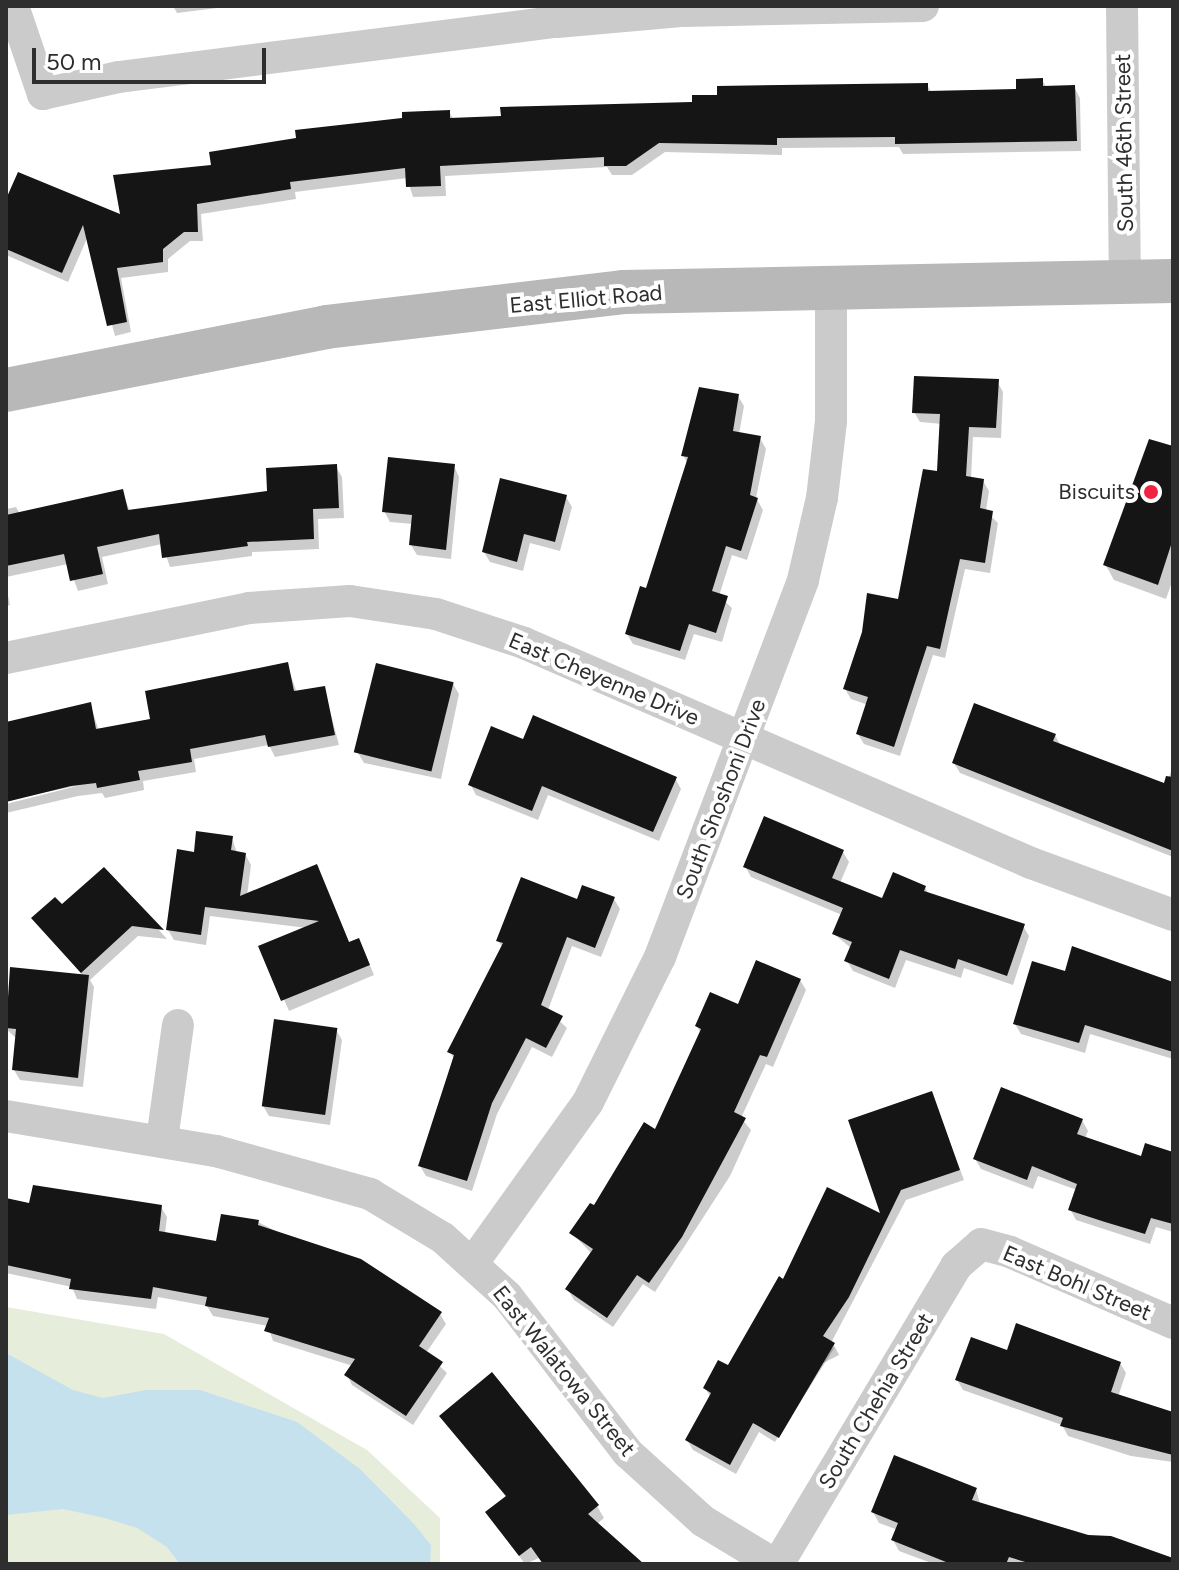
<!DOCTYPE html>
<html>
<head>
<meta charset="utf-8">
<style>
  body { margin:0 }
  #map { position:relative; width:1179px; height:1570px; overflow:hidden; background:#fff; font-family:Figtree,sans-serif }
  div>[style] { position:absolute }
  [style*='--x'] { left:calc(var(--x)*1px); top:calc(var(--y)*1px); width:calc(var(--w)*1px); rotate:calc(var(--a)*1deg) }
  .green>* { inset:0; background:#e6eddb }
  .water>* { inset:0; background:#c5e1ee }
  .shadow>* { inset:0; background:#0003; transform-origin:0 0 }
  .building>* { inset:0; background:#151515; transform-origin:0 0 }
  .street>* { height:32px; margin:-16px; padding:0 16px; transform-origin:16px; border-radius:16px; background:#cbcbcb }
  .secondary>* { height:44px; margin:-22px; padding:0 22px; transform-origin:22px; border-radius:22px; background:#b8b8b8 }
  .dots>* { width:22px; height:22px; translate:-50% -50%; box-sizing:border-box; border:4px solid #fff; border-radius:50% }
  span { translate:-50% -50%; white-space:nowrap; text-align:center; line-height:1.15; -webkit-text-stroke:8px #fff; paint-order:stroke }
  .street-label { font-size:22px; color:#2e2e2e }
  .poi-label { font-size:22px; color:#2e2e2e }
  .right { translate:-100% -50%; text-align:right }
  .frame { position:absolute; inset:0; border:8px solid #2e2e2e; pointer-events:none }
  .scale { position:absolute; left:32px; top:48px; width:234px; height:36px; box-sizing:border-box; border:4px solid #2e2e2e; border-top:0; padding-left:10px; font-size:24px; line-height:28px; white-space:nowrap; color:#2e2e2e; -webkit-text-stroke:6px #fff; paint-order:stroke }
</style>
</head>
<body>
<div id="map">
  <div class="green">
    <div style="clip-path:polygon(6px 1307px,164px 1334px,367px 1450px,440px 1518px,440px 1564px,6px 1564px)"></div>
  </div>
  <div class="water">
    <div style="clip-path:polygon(6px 1353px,73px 1390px,103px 1398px,146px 1390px,200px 1390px,297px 1422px,360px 1469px,414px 1524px,431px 1545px,430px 1564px,180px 1564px,167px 1547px,137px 1528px,105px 1518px,63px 1509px,6px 1515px)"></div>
  </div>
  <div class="shadow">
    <div style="clip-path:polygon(173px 6px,233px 6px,177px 13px)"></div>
    <div style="clip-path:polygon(1042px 80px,1047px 88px,1074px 87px,1080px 98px,1081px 151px,903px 154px,899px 147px,782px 148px,782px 155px,665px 152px,632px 175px,612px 175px,607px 167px,445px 176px,446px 196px,413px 197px,407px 178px,295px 192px,296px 199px,201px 214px,203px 241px,190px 241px,168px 259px,168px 272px,121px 278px,131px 332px,115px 336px,88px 236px,68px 282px,6px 255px,6px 204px,122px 218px,214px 166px,449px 112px,454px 120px,927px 85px,932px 93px,1018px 91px)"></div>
    <div style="clip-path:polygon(997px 381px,1003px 392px,1001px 438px,973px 437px,971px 479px,983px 481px,989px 491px,986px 511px,998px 523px,990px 573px,965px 569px,945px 658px,933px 655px,900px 756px,864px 744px,858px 734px,868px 705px,851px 699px,845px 689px,900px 602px,939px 474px,942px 424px,920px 422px,914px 412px)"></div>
    <div style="clip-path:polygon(738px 396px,744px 406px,739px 434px,760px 438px,766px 449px,756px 498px,763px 510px,747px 560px,732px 555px,719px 596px,732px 608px,722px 642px,694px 634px,685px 660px,633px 644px,627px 634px,648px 591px,688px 464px,683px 455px)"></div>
    <div style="clip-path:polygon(1173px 450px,1173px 579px,1166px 599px,1114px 580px,1105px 564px)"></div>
    <div style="clip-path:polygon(454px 466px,459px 477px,451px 559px,417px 555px,411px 545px,413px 524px,390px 522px,384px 511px)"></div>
    <div style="clip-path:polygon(336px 467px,342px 477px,344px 518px,318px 519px,319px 549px,252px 552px,252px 556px,170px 567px,162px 544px,102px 557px,108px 584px,78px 591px,68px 564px,6px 577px,6px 509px,16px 507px,20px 514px,122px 492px,130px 511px,269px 493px)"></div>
    <div style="clip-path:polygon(566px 497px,572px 507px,560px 551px,530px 543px,523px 571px,490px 562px,484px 552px)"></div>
    <div style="clip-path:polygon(6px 586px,10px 605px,6px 606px)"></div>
    <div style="clip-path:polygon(287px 664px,297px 693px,324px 688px,339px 745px,275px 757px,269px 745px,194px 759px,196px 772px,143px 781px,144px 790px,105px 798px,102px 793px,78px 796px,6px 813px,6px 804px,81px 785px,6px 800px,6px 724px,90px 704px,99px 731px,153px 720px)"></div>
    <div style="clip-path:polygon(453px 684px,459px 694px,441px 779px,364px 763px,358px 753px)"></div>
    <div style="clip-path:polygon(1055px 735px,1061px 746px,1166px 785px,1173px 766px,1173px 857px,960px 773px,954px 763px)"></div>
    <div style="clip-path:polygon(524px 742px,675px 778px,681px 789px,659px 841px,548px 795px,538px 820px,476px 795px,470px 784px)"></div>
    <div style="clip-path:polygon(232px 838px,237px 853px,245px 854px,251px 865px,247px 896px,322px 877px,350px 944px,364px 951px,374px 975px,289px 1011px,261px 947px,307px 928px,210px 916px,206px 945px,174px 940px,168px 930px,195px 854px)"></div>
    <div style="clip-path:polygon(843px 852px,849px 862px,840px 883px,883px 901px,925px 887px,929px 895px,1023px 926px,1029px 936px,1013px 985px,964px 968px,961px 978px,906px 960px,895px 988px,853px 971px,847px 961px,852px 949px,834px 934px,842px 915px,751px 877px,745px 866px)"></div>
    <div style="clip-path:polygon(104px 869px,167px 939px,138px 936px,90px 980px,94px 987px,83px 1087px,20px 1080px,14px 1070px,17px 1039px,6px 1029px,12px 969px,83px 976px,34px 919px,62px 907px)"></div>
    <div style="clip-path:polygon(614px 899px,620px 909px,601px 957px,572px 946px,548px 1010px,567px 1028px,552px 1057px,532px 1047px,497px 1114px,472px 1191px,426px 1176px,420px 1166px,455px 1060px,450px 1052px,503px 948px,498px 941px,578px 901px)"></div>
    <div style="clip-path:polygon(1067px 973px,1173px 983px,1173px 1059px,1090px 1034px,1085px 1053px,1021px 1034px,1015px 1024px)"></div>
    <div style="clip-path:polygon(800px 980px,806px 990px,773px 1067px,766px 1064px,741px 1118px,751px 1130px,730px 1176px,655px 1292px,643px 1284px,613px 1327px,574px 1300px,568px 1290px,592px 1254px,572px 1233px,656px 1131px,701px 1034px,697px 1026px)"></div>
    <div style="clip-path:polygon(336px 1030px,342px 1040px,330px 1125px,269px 1116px,263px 1106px)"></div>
    <div style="clip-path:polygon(932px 1094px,964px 1180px,906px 1200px,831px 1343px,835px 1347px,775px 1442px,759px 1432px,736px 1474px,693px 1450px,687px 1440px,711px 1398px,705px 1388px,728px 1368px,784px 1281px,884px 1217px)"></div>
    <div style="clip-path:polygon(1082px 1120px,1088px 1131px,1085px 1138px,1142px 1158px,1173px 1155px,1173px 1232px,1156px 1227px,1150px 1244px,1076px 1220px,1070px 1209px,1077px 1190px,1038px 1176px,1033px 1189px,981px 1169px,975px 1159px)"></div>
    <div style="clip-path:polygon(6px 1200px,30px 1205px,161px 1207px,167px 1217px,165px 1234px,218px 1243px,258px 1222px,440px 1314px,446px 1324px,426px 1353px,447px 1373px,413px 1425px,352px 1385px,347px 1375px,353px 1366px,273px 1341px,268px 1326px,213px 1316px,207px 1306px,158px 1297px,156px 1309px,77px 1299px,72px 1287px,6px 1273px)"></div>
    <div style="left:835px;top:1347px;width:9px;height:113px;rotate:63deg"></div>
    <div style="clip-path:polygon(1008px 1352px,1120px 1363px,1126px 1373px,1118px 1397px,1173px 1414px,1173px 1462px,1131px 1456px,1068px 1436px,1062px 1425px,963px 1390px,957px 1380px)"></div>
    <div style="clip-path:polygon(441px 1416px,597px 1506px,604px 1518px,597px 1524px,641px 1564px,543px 1564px,539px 1558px,525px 1564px,488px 1513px,507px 1498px)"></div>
    <div style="clip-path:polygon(976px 1489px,980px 1504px,1153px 1553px,1158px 1564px,934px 1564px,899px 1551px,893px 1540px,898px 1530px,879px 1523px,873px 1512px)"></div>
  </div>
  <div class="building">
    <div style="clip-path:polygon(1043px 78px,1043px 86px,1075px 85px,1077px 141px,895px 144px,895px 137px,777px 138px,777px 145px,659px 143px,626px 166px,604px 166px,604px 157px,440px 166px,441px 186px,406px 187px,405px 168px,290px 182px,291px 189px,197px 204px,198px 232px,184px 232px,163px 249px,163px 262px,117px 268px,127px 322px,107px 326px,83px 225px,62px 273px,6px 249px,6px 199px,18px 172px,120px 214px,113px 175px,211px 165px,209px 152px,296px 138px,295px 130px,402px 118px,402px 112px,450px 110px,450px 118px,501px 116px,500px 107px,692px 102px,692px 95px,717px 95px,717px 86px,928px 83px,928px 91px,1016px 89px,1016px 79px)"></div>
    <div style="clip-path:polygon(914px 376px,999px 379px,996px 428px,969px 427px,966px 476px,984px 479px,980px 508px,993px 511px,985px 563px,960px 559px,940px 649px,927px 646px,894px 747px,856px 734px,868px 697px,843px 689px,862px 632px,867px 593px,898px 599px,923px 469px,937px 471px,940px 414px,912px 413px)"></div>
    <div style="clip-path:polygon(699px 387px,739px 394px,733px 431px,761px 436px,750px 495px,758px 498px,741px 551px,726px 546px,712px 591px,728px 596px,716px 633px,689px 624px,680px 651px,625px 634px,640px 586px,646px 588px,688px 457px,681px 456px)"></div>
    <div style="clip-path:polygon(1149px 439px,1173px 446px,1173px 539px,1158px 585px,1103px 565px)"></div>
    <div style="clip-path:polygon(388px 457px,455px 464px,446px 550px,409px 545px,412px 515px,382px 512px)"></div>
    <div style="clip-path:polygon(337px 464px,339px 508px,313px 509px,314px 539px,247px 542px,248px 546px,162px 558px,159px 534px,97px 547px,103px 574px,70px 581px,64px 554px,6px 566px,6px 515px,123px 489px,128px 510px,267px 491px,266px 468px)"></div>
    <div style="clip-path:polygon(500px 478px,567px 495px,555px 542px,524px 534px,517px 562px,482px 552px)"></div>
    <div style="clip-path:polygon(288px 662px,294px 691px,325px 686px,335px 735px,268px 747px,265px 735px,190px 749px,192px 762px,138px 771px,140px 780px,97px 788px,96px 783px,71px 786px,6px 802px,6px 722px,91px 702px,96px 729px,150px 719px,145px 691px)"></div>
    <div style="left:376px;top:663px;width:80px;height:92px;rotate:14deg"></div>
    <div style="clip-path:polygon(974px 703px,1056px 734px,1053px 741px,1164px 783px,1166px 776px,1173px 777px,1173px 851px,952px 763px)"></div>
    <div style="clip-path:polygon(533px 715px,677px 777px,653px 832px,542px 786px,532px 811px,468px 785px,491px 726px,523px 739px)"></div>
    <div style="clip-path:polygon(764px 816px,844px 850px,832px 878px,882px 898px,893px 872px,926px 886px,924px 891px,1025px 924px,1007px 976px,958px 959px,955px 969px,900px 950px,889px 979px,844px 961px,852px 942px,832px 934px,843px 908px,743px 867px)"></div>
    <div style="clip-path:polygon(196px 831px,233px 836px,231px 850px,246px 853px,240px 896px,317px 864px,349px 942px,359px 938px,370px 965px,281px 1001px,258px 946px,319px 921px,205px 907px,201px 935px,166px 930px,177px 849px,194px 852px)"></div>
    <div style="clip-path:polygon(104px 867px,164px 930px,132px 926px,81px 973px,31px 918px,55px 897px,62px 904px)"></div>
    <div style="clip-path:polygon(521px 877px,577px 899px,582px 885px,615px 897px,595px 948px,567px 937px,541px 1005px,563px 1016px,546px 1048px,526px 1038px,492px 1103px,467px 1181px,418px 1166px,454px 1055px,447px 1052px,503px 943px,496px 941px)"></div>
    <div style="clip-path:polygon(1072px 946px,1173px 982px,1173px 1052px,1085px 1025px,1079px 1043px,1013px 1024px,1032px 961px,1065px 971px)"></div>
    <div style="clip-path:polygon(756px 960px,801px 979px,767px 1057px,760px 1055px,734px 1112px,746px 1118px,682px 1237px,649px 1283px,637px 1275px,607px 1318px,565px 1289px,593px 1249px,569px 1233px,590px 1203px,594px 1205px,644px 1122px,655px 1129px,701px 1029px,695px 1026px,710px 992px,738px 1004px)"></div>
    <div style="clip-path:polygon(10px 967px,89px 975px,78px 1078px,12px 1070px,16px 1029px,6px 1028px)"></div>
    <div style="left:274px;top:1019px;width:64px;height:88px;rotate:8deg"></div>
    <div style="clip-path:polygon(1001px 1087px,1083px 1119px,1077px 1134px,1141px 1156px,1145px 1143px,1173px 1152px,1173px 1224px,1151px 1218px,1145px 1234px,1105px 1222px,1068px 1210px,1077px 1184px,1032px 1166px,1027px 1180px,973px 1159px)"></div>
    <div style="clip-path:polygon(932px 1091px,960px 1170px,901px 1190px,849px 1297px,823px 1336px,835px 1343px,779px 1438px,753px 1423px,730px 1465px,685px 1440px,711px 1393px,703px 1388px,718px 1360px,728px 1365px,779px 1276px,783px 1279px,827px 1187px,880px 1213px,848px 1120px)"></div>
    <div style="clip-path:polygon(33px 1185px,162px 1205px,159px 1231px,216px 1241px,221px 1214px,259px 1220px,258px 1225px,361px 1259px,442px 1312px,419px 1346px,443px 1362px,406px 1416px,344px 1375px,355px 1359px,264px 1331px,269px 1318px,205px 1306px,207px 1297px,153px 1287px,151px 1299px,69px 1289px,71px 1279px,6px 1265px,6px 1198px,29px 1203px)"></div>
    <div style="clip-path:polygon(1016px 1323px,1121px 1362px,1111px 1392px,1173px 1412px,1173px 1455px,1060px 1426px,1063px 1418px,955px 1380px,971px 1337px,1007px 1350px)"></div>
    <div style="clip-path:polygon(492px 1372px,599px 1505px,588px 1514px,644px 1564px,543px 1564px,531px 1547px,519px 1556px,485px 1512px,506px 1496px,439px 1416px)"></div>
    <div style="clip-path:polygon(894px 1455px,977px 1488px,972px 1500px,1088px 1535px,1111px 1536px,1173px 1558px,1173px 1564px,1032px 1564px,1009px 1557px,1006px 1564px,951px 1564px,891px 1540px,898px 1523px,871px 1512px)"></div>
  </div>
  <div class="street">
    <div style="--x:13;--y:6;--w:93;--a:71.2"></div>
    <div style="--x:43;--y:94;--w:78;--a:-12.6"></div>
    <div style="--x:119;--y:77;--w:441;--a:-7.2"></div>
    <div style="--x:557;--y:22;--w:127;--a:-5"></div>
    <div style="--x:684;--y:11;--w:239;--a:-1.2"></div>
    <div style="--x:1122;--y:6;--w:275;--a:89.4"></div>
    <div style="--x:6;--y:658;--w:248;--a:-11.6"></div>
    <div style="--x:249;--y:608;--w:101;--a:-4"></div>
    <div style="--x:350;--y:601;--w:87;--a:8.6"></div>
    <div style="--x:436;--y:614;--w:93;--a:18.2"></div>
    <div style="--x:524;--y:643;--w:553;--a:23.46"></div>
    <div style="--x:1031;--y:863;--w:151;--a:20.1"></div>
    <div style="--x:6;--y:1116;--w:213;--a:9.5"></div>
    <div style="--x:216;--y:1151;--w:160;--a:15.6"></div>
    <div style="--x:370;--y:1194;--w:85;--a:31.1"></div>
    <div style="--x:443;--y:1238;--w:86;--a:42.2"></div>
    <div style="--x:507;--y:1296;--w:198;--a:52.4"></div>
    <div style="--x:628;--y:1453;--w:101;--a:42.2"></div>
    <div style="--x:703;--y:1521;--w:83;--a:31.2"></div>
    <div style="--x:162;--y:1140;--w:116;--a:-82.1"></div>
    <div style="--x:472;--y:1264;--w:199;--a:-54.4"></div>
    <div style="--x:588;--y:1102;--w:162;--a:-63.6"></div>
    <div style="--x:660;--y:957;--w:403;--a:-69.2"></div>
    <div style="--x:803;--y:580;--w:84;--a:-77"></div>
    <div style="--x:822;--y:498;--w:78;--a:-83.3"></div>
    <div style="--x:831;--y:421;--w:135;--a:-90"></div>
    <div style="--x:778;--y:1564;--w:347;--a:-59.1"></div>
    <div style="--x:956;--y:1266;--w:33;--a:-41"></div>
    <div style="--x:981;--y:1244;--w:30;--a:15"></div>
    <div style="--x:1010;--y:1252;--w:178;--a:23.5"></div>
  </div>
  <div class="secondary">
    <div style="--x:6;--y:390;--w:326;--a:-11.1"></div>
    <div style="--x:326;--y:327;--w:299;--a:-6.7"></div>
    <div style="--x:623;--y:292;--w:550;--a:-1.15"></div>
  </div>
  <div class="dots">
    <div style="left:1151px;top:492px;background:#f22341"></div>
  </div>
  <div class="street-label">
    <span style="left:1124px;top:143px;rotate:-91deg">South 46th Street</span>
    <span style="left:586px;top:299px;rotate:-5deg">East Elliot Road</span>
    <span style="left:604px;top:679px;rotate:23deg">East Cheyenne Drive</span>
    <span style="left:721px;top:799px;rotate:-69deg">South Shoshoni Drive</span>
    <span style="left:1077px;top:1283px;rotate:23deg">East Bohl Street</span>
    <span style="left:564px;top:1371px;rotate:51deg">East Walatowa Street</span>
    <span style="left:876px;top:1401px;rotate:-59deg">South Chehia Street</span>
  </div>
  <div class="poi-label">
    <span class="right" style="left:1135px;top:492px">Biscuits</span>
  </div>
  <div class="frame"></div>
  <div class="scale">50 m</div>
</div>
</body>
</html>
